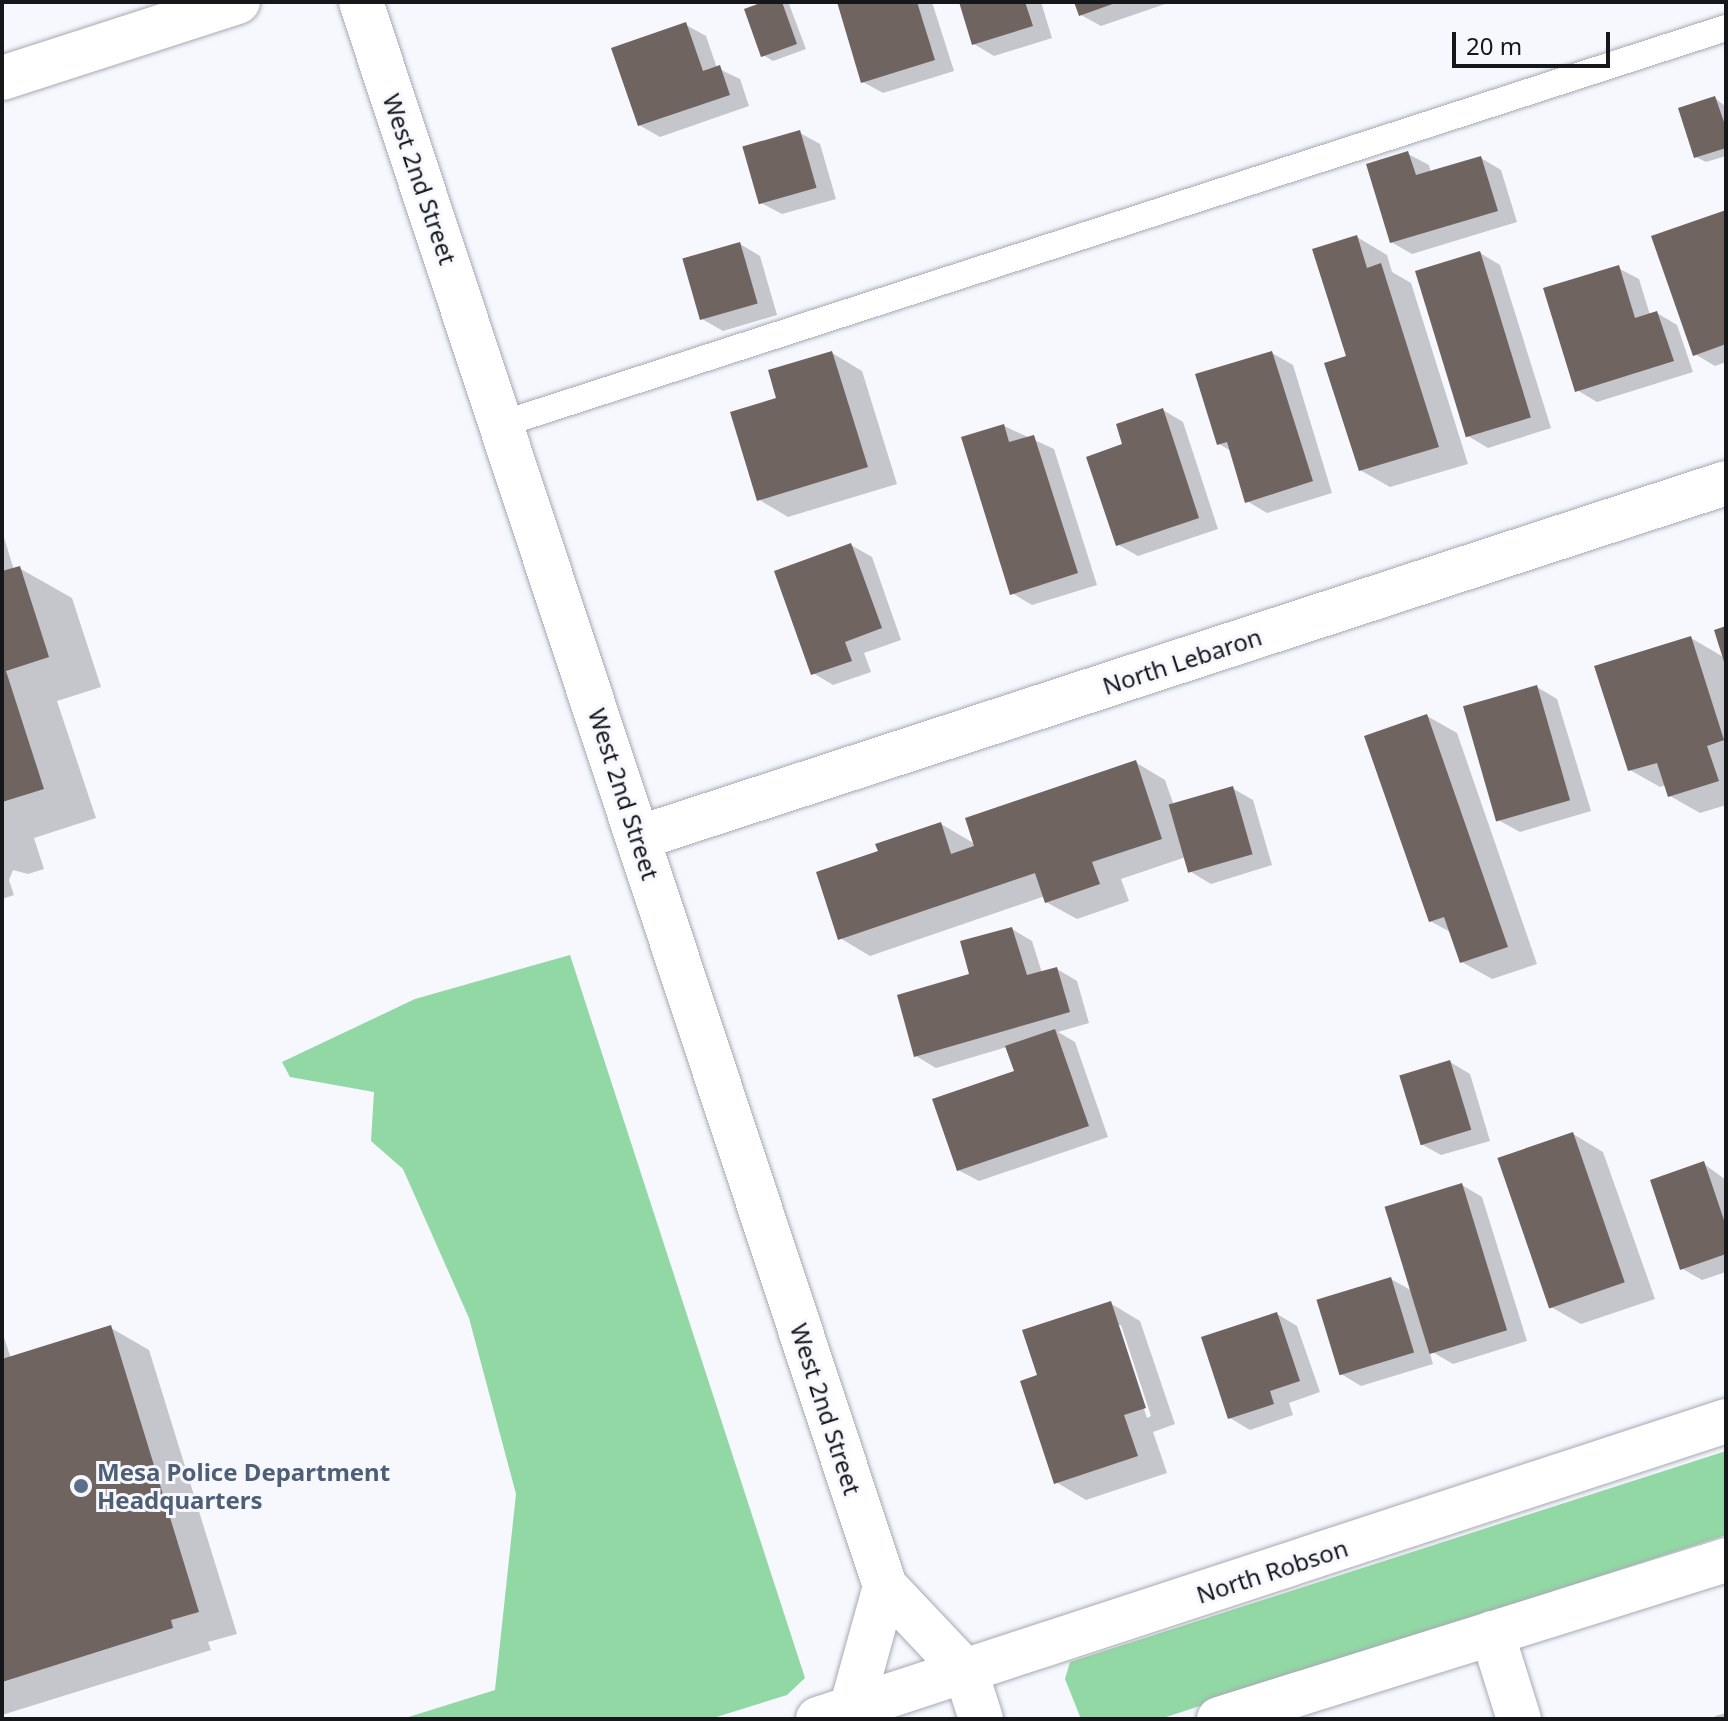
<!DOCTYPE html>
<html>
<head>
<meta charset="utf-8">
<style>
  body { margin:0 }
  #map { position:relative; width:1728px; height:1721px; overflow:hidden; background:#f6f8fe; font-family:"Noto Sans",sans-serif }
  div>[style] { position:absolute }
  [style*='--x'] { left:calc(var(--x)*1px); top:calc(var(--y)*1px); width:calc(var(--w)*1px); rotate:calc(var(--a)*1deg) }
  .green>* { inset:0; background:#92d8a4 }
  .shadow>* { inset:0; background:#0003 }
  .building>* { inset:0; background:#6f6460; transform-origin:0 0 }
  .roads { filter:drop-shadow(0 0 2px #a7a9b3) drop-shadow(0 0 2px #a7a9b3) }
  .lane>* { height:26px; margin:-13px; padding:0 13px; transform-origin:13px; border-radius:13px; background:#fff }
  .street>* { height:44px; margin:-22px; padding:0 22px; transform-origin:22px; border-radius:22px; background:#fff }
  .dots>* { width:22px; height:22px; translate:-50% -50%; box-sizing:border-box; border:4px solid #f6f8fe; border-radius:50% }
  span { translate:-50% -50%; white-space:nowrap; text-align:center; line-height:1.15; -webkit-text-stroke:6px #f6f8fe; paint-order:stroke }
  .street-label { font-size:24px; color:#16171b }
  .service-label { font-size:24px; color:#4e5e75; font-weight:700 }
  .left { translate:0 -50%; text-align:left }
  .frame { position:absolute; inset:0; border:4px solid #16171b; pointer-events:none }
  .scale { position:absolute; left:1452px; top:32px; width:158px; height:36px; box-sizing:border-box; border:4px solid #16171b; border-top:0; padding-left:10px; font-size:24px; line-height:28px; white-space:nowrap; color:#16171b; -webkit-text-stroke:6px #f6f8fe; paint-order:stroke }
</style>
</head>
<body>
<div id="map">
  <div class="green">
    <div style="clip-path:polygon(570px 955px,805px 1678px,787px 1695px,710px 1719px,402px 1719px,495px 1690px,516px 1494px,469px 1318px,403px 1169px,371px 1141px,374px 1092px,290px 1077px,282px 1062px,415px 999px)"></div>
    <div style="clip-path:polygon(1726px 1451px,1726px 1535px,1160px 1719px,1081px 1719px,1065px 1679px,1070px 1662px)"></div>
  </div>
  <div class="shadow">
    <div style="clip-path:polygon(769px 2px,789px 4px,806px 49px,773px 61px,763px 55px)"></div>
    <div style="clip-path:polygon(839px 2px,932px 2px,954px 71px,883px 93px,863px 82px)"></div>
    <div style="clip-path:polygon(962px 2px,1041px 2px,1052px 38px,994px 56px,974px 44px)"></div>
    <div style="clip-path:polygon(1076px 2px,1171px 2px,1101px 26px,1081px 15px)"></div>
    <div style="clip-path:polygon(686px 25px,706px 36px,717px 68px,740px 79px,749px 106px,660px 137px,639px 125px)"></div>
    <div style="clip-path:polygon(1715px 98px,1726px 107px,1726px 156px,1706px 162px,1696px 157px)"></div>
    <div style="clip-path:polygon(800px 133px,820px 144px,836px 199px,782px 214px,761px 203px)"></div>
    <div style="clip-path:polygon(1408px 154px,1429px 165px,1431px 173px,1481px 158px,1501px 170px,1517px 222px,1412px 254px,1391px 242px)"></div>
    <div style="clip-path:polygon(1726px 212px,1726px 362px,1715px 366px,1695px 354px)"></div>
    <div style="clip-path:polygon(1357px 237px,1387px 255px,1392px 272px,1411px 283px,1468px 464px,1390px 487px,1360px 470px,1349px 358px)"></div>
    <div style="clip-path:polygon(740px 244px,760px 256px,777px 315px,723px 331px,702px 319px)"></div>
    <div style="clip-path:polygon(1480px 253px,1500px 265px,1551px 428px,1488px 448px,1468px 436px)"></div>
    <div style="clip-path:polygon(1618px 268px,1639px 279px,1650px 315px,1657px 313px,1677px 325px,1693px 372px,1597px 402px,1577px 390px)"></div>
    <div style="clip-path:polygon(832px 353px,862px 371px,897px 484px,788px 517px,758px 499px,778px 399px)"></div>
    <div style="clip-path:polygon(1272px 353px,1293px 365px,1332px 493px,1267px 513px,1247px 501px,1231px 451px,1219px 444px)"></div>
    <div style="clip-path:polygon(1163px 410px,1183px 422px,1218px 529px,1138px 556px,1117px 544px,1125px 446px)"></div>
    <div style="clip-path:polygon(1004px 426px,1054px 449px,1097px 585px,1032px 605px,1012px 593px)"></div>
    <div style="clip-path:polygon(2px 531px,14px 570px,19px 568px,72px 598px,101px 687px,57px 701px,96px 818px,34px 838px,44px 869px,28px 874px,13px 870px,9px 880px,14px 895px,2px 899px)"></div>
    <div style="clip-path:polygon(851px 545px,872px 557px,901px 640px,864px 653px,871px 672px,833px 685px,813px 673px)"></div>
    <div style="clip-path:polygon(1726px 628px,1726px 805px,1700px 813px,1670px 796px,1666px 785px,1660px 787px,1630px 770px,1691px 638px,1725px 658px)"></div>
    <div style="clip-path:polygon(1537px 687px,1557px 699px,1591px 811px,1520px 832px,1500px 821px)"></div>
    <div style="clip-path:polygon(1427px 716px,1457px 733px,1537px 964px,1492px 979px,1462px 962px,1452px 933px,1430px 921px)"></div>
    <div style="clip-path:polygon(1135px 762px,1165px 780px,1174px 806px,1232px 788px,1253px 800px,1272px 865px,1211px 884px,1191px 872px,1186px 857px,1121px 879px,1129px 901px,1077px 919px,1046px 902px,1045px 896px,870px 956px,840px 938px,880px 853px,941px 824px,975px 844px)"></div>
    <div style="clip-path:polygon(1012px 929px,1032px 941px,1042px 973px,1057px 969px,1077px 981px,1089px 1023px,1058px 1032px,1075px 1042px,1108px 1137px,979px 1181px,958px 1170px,1016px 1072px,1007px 1047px,936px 1068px,916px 1056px,972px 975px)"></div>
    <div style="clip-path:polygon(1450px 1062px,1470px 1074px,1490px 1141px,1441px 1155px,1421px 1144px)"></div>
    <div style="clip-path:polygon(1573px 1134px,1603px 1152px,1655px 1299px,1581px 1324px,1551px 1307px)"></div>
    <div style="clip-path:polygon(1704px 1164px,1726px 1180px,1726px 1272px,1702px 1280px,1681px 1268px)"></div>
    <div style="clip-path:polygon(1462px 1185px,1482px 1197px,1527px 1341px,1453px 1364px,1429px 1350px,1433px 1364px,1361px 1386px,1341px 1374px,1391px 1279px,1414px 1292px)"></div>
    <div style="clip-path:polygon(evenodd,1110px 1303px,1140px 1321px,1175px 1424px,1153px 1432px,1167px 1473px,1086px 1500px,1056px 1482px,1040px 1376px,1110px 1303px,1116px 1325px,1121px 1325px,1151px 1416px,1147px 1418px,1116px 1325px)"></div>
    <div style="clip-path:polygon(1277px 1314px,1297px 1326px,1320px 1392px,1289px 1403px,1293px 1415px,1250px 1430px,1230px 1418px)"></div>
    <div style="clip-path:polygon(111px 1328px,149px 1350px,237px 1634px,208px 1642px,211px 1650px,2px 1715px,2px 1331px,11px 1359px)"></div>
    <div style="clip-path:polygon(1726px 1713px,1726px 1719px,1715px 1719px,1715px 1716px)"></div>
  </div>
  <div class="building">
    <div style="clip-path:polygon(763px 2px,782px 2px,797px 44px,761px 57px,744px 9px)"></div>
    <div style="clip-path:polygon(837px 2px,917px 2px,935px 60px,861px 83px)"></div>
    <div style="clip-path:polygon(959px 2px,1025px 2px,1033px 26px,972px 45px)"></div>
    <div style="clip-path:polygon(1074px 2px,1118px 2px,1079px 16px)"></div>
    <div style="clip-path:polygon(686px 22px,703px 71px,720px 65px,730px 95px,638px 126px,611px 48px)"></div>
    <div style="clip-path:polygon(1715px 96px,1726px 128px,1726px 148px,1694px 158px,1678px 108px)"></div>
    <div style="left:800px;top:130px;width:60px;height:60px;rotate:74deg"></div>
    <div style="clip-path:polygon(1408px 151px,1416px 175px,1481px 156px,1498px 211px,1390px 243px,1366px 164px)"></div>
    <div style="clip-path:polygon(1726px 210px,1726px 344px,1693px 356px,1651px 236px)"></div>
    <div style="clip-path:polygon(1357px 235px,1367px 268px,1381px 263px,1439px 447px,1359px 471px,1324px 363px,1346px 356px,1312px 249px)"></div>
    <div style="left:740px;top:242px;width:64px;height:60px;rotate:74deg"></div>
    <div style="left:1480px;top:251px;width:174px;height:68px;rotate:73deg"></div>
    <div style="clip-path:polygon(1619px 265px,1635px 318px,1657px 311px,1674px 361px,1575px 392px,1543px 288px)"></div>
    <div style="clip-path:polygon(832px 351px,868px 467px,757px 501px,730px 412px,776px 398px,768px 370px)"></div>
    <div style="clip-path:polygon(1272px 351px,1313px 481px,1245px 503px,1227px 442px,1217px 445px,1195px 374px)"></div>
    <div style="clip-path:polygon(1163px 408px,1199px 518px,1116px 546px,1086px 457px,1122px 444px,1116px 424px)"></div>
    <div style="clip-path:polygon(1004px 424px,1009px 442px,1034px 435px,1078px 573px,1010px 595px,961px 437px)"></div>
    <div style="clip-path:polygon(851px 543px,882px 628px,845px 642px,852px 661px,811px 675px,774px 571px)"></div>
    <div style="clip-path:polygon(20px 566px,49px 657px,6px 671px,44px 789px,2px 802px,2px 571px)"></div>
    <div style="clip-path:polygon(1726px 626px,1726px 665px,1725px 665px,1714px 630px)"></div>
    <div style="clip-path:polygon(1691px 636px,1724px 740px,1707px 746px,1719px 781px,1668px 797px,1657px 763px,1628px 771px,1594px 666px)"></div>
    <div style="left:1537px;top:685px;width:120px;height:77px;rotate:74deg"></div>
    <div style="clip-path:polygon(1427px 714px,1508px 947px,1460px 963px,1444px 917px,1429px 922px,1364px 736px)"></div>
    <div style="clip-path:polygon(1136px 760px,1162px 839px,1092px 862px,1100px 884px,1045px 903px,1035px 873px,838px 940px,816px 872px,878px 851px,875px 844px,941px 822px,951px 854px,974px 846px,965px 818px)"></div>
    <div style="left:1233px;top:786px;width:71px;height:67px;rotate:74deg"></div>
    <div style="clip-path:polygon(1012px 927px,1027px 975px,1057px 967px,1070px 1012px,914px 1057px,897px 995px,969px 974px,960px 941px)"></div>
    <div style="clip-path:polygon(1055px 1029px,1089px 1126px,957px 1171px,932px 1099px,1014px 1071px,1005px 1046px)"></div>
    <div style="left:1450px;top:1060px;width:73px;height:53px;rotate:73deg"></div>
    <div style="left:1573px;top:1132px;width:159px;height:80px;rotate:71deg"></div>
    <div style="clip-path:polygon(1704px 1161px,1726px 1226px,1726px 1254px,1680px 1270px,1650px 1180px)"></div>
    <div style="left:1462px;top:1183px;width:154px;height:81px;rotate:73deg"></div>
    <div style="left:1391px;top:1277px;width:79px;height:78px;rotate:73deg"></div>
    <div style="clip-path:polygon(1111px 1301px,1146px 1408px,1124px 1415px,1138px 1456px,1054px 1484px,1020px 1381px,1037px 1375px,1022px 1330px)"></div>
    <div style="clip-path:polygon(1277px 1312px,1300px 1381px,1270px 1391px,1274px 1404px,1228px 1419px,1201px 1337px)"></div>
    <div style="clip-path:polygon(111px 1325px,199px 1612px,171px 1620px,173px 1628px,2px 1682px,2px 1359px)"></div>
  </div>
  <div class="roads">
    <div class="lane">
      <div style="--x:502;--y:424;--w:1286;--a:-17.93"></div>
    </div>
    <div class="street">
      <div style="--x:361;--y:2;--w:1668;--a:71.7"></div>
      <div style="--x:885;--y:1586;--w:118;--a:46.7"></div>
      <div style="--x:966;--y:1672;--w:49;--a:72.3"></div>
      <div style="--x:2;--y:78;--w:248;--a:-17.9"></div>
      <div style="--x:638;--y:838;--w:1144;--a:-18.07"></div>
      <div style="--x:1492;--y:1633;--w:90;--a:72.6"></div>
      <div style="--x:818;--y:1719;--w:956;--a:-18.17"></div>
      <div style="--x:854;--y:1719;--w:10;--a:-107"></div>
      <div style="--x:851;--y:1709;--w:128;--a:-74.5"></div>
      <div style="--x:1219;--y:1719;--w:531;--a:-17.41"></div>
    </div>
  </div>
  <div class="dots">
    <div style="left:81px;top:1486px;background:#5c6f8a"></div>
  </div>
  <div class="street-label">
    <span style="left:420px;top:179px;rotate:71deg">West 2nd Street</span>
    <span style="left:1182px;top:661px;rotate:-18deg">North Lebaron</span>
    <span style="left:624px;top:794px;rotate:72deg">West 2nd Street</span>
    <span style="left:826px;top:1409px;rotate:72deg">West 2nd Street</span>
    <span style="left:1272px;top:1571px;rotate:-18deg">North Robson</span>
  </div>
  <div class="service-label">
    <span class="left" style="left:97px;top:1486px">Mesa Police Department<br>Headquarters</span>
  </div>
  <div class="frame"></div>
  <div class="scale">20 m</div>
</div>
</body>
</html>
